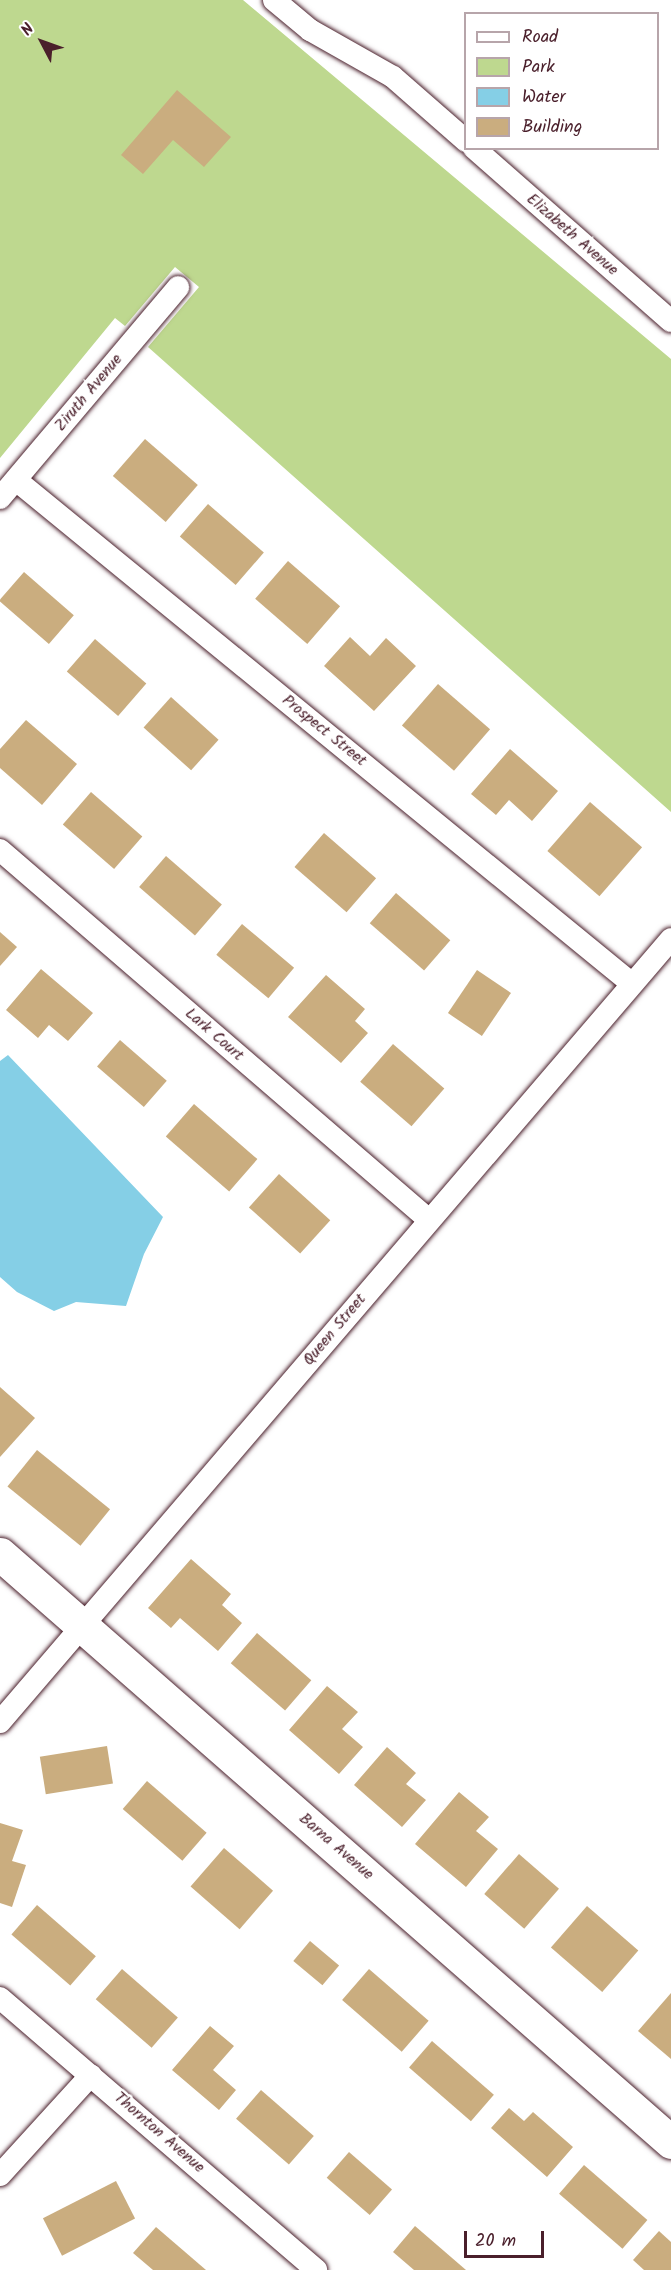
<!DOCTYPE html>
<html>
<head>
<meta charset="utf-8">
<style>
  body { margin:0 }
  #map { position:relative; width:671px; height:2270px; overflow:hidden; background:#fff; font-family:Kalam,sans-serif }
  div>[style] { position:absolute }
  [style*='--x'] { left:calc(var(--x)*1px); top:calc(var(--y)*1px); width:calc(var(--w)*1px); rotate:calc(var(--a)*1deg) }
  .green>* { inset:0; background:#bed88f }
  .water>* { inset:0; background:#85cfe6 }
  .building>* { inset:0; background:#caad7f; transform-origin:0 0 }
  .roads { filter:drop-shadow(0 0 2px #4a1f2b) drop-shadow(0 0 2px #4a1f2b) }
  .street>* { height:22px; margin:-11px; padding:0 11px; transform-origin:11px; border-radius:11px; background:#fff }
  .secondary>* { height:33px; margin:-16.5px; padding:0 16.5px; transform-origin:16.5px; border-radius:16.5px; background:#fff }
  span { translate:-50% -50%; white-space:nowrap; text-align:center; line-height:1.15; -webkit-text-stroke:5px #fff; paint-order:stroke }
  .street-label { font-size:16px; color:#4a1f2b }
  .legend { position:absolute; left:464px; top:12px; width:195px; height:138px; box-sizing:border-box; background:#fff; border:2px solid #b7a5aa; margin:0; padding:8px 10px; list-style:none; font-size:18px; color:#4a1f2b }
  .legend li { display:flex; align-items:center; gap:12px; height:30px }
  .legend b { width:30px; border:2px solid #b7a5aa }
  .north { position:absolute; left:12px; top:12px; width:60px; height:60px; -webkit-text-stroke:4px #fff; paint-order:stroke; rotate:311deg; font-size:16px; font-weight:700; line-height:24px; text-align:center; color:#4a1f2b }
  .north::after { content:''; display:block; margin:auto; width:21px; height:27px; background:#4a1f2b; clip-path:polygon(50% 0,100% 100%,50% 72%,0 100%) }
  .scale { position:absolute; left:464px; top:2231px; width:80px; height:27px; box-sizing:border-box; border:3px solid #4a1f2b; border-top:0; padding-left:8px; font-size:18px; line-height:21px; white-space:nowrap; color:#4a1f2b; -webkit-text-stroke:4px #fff; paint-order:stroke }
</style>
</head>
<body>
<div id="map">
  <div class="green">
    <div style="clip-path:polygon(0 0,243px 0,671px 359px,671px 812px,148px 347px,199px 287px,175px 267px,125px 326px,115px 318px,0 458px)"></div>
  </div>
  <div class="water">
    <div style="clip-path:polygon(8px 1055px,163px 1217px,144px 1254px,126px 1306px,76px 1302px,54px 1311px,17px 1292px,0 1277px,0 1061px)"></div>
  </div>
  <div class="building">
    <div style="clip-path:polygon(177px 90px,231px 137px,204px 167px,173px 140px,143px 174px,121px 155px)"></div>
    <div style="left:145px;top:439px;width:70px;height:49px;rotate:41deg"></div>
    <div style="left:208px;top:504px;width:74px;height:43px;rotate:41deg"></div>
    <div style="left:288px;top:561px;width:69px;height:50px;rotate:41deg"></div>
    <div style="left:24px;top:572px;width:66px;height:38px;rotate:41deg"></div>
    <div style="clip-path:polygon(350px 637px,370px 656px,386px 638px,416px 666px,374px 711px,324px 666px)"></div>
    <div style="left:95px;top:639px;width:68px;height:43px;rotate:41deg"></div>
    <div style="left:438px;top:684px;width:69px;height:55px;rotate:41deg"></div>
    <div style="left:171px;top:697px;width:64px;height:41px;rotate:42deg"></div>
    <div style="clip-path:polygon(26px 720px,77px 764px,42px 805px,0 768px,0 749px)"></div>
    <div style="clip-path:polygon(510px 749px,558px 791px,532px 821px,509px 800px,496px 815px,471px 794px)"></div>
    <div style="left:91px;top:792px;width:68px;height:43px;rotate:41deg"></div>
    <div style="left:590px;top:802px;width:69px;height:65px;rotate:41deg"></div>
    <div style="left:324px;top:833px;width:69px;height:45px;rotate:41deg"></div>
    <div style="left:166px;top:856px;width:74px;height:41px;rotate:41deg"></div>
    <div style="left:396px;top:893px;width:72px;height:40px;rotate:41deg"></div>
    <div style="left:242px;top:924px;width:68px;height:40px;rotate:40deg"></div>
    <div style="clip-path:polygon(0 932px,17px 947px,0 966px)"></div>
    <div style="clip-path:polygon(41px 969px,93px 1013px,68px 1041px,49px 1025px,38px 1038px,6px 1010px)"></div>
    <div style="left:477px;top:970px;width:41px;height:52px;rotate:34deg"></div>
    <div style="clip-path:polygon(326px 975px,365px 1009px,355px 1021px,368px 1033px,341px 1063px,288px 1017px)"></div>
    <div style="left:120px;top:1040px;width:62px;height:35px;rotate:41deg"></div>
    <div style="left:393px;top:1044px;width:68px;height:50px;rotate:41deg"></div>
    <div style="left:194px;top:1104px;width:84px;height:43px;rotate:41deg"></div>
    <div style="left:279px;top:1174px;width:69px;height:45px;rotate:42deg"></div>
    <div style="clip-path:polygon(0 1387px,35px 1418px,0 1457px)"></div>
    <div style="left:37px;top:1450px;width:94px;height:47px;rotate:39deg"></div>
    <div style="clip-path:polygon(191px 1559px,231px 1594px,222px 1605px,242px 1623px,218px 1651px,180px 1618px,171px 1628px,148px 1608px)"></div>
    <div style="left:257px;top:1633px;width:72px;height:40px;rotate:41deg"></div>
    <div style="clip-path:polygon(327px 1686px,358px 1712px,342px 1729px,363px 1747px,339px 1774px,289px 1730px)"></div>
    <div style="left:107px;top:1746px;width:38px;height:68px;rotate:81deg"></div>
    <div style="clip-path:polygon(387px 1747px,416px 1773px,406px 1784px,426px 1800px,402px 1827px,354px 1785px)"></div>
    <div style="left:147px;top:1781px;width:79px;height:37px;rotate:41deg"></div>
    <div style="clip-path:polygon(459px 1792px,489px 1817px,476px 1831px,498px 1849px,466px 1887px,415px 1844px)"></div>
    <div style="clip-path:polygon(0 1823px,23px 1830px,12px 1861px,26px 1865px,12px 1907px,0 1903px)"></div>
    <div style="left:224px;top:1848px;width:65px;height:51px;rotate:41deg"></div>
    <div style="left:519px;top:1854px;width:53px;height:53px;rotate:41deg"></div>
    <div style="left:37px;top:1905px;width:78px;height:39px;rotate:41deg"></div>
    <div style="left:587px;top:1906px;width:68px;height:55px;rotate:41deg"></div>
    <div style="left:310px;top:1941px;width:38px;height:26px;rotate:40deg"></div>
    <div style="left:122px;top:1969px;width:74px;height:40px;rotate:41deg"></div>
    <div style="left:369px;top:1969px;width:79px;height:41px;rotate:41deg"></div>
    <div style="clip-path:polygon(671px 1993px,671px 2059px,638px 2031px)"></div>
    <div style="clip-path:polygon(210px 2026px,234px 2046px,213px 2070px,236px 2090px,219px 2110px,172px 2070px)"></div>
    <div style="left:432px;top:2041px;width:82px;height:35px;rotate:41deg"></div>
    <div style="left:261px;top:2090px;width:70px;height:38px;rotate:41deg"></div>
    <div style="clip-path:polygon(509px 2108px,524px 2121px,533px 2112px,573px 2147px,547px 2177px,491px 2128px)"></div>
    <div style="left:349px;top:2152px;width:57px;height:34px;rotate:41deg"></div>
    <div style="left:584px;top:2165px;width:84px;height:38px;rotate:41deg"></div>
    <div style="left:116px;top:2181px;width:42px;height:82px;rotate:63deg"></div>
    <div style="clip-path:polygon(415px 2226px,466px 2270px,414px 2270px,393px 2252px)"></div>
    <div style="clip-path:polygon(156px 2227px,206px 2270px,153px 2270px,133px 2253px)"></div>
    <div style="clip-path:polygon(659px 2231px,671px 2242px,671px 2270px,644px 2270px,633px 2260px)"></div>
  </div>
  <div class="roads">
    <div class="street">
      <div style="--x:274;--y:0;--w:47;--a:39.8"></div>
      <div style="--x:310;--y:30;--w:95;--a:29.5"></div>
      <div style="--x:393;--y:77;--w:97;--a:41.2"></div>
      <div style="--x:474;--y:148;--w:262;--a:41.3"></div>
      <div style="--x:16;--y:480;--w:795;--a:39.28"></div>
      <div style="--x:0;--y:498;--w:276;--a:-49.8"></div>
      <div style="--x:0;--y:850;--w:565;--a:40.77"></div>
      <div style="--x:0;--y:1722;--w:1031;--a:-49.4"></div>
      <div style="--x:0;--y:1998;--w:417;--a:40.7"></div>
      <div style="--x:0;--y:2175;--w:135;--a:-47.7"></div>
    </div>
    <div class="secondary">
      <div style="--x:0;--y:1554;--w:892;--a:41.23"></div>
    </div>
  </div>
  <div class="street-label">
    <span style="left:572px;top:235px;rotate:41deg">Elizabeth Avenue</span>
    <span style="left:89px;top:393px;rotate:-50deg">Ziruth Avenue</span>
    <span style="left:324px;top:731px;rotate:39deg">Prospect Street</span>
    <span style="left:214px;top:1035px;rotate:41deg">Lark Court</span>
    <span style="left:335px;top:1330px;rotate:-50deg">Queen Street</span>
    <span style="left:336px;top:1847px;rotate:41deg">Barna Avenue</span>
    <span style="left:159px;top:2133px;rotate:41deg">Thornton Avenue</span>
  </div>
  <ul class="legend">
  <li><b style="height:8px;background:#fff"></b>Road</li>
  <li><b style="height:16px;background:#bed88f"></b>Park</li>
  <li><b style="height:16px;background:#85cfe6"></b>Water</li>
  <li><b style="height:16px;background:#caad7f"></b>Building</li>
  </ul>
  <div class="north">N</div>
  <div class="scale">20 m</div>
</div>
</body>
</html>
